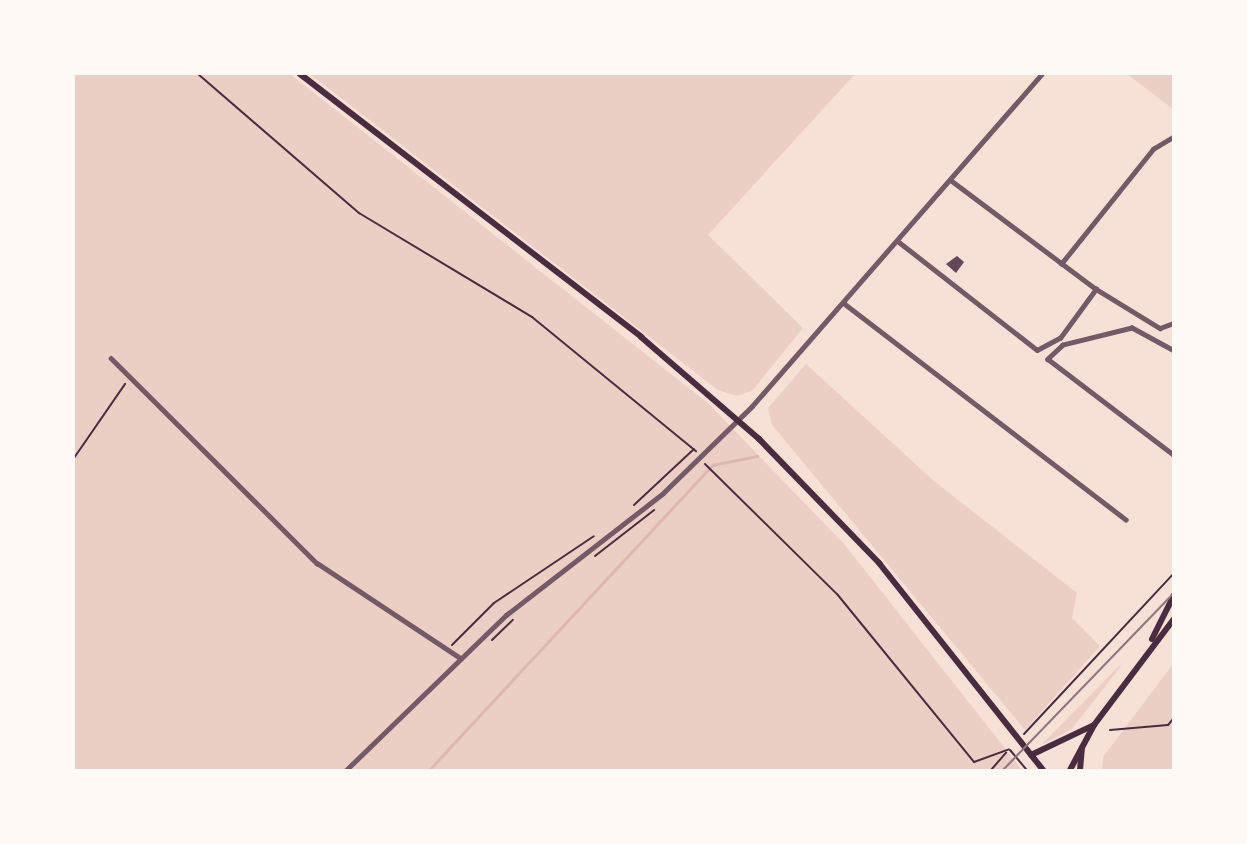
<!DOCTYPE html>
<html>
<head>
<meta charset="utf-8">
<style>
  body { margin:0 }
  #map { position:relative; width:1247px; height:844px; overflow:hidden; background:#f7e1d7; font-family:"IBM Plex Serif",serif }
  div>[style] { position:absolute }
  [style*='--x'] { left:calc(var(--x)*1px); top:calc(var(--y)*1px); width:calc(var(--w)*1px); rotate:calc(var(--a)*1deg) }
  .green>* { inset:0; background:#ebcfc5 }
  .stream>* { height:2.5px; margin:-1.25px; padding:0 1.25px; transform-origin:1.25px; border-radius:1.25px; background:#dcb8b0 }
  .building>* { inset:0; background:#644757 }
  .path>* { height:2px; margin:-1px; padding:0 1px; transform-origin:1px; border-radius:1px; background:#4a2c40 }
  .minor>* { height:4.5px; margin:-2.25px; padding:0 2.25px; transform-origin:2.25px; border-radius:2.25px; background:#755966 }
  .tertiary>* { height:5px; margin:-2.5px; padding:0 2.5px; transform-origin:2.5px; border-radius:2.5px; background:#755966 }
  .secondary>* { height:6px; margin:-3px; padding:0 3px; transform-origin:3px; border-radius:3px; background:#4a2c40 }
  .primary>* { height:6px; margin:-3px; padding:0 3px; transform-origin:3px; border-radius:3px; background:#4a2c40 }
  .tram>* { height:2px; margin:-1px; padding:0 1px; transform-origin:1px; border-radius:1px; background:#8f747c }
  span { translate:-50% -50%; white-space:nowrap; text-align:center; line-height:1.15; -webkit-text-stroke:7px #fffaf5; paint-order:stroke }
  .frame { position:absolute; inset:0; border:75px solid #fffaf5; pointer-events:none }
</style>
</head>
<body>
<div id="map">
  <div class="green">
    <div style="clip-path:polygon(74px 74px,290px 74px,709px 404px,845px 545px,1022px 770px,74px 770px)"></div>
    <div style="clip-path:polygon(310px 74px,855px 74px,708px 235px,803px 328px,752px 391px,737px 396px,718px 390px)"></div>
    <div style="clip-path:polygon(1127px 74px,1173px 74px,1173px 109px)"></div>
    <div style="clip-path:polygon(806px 364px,934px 481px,1077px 593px,1072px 618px,1100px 646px,1025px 730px,772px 425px,768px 408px)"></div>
    <div style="clip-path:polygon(1173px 664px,1173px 770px,1102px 770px,1103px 757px)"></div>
    <div style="clip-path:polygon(1121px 666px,1071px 730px,1041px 745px,1120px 665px)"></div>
  </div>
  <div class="stream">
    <div style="--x:429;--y:770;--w:416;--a:-47.1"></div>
    <div style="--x:712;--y:465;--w:46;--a:-11.3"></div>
  </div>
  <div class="building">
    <div style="clip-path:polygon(957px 256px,964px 262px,956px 273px,946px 264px)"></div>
  </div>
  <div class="path">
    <div style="--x:198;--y:74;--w:213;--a:40.8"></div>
    <div style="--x:359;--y:213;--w:202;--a:31"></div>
    <div style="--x:532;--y:317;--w:212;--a:39.3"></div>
    <div style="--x:74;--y:458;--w:90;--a:-55.4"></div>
    <div style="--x:705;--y:464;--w:185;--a:44.6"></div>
    <div style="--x:837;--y:594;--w:217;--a:50.8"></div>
    <div style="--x:974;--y:762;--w:37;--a:-20"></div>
    <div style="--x:634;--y:505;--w:82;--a:-43"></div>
    <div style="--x:595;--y:556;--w:75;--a:-37.9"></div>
    <div style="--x:492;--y:640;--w:29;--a:-44"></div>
    <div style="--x:452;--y:645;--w:59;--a:-45"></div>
    <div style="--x:494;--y:603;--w:120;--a:-33.8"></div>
    <div style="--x:1110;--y:730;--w:58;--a:-4.9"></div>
    <div style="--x:1168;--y:725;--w:9;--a:-49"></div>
    <div style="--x:1024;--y:734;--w:220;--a:-47"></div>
    <div style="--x:1010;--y:750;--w:26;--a:50"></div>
    <div style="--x:991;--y:770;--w:23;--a:-49"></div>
  </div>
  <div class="minor">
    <div style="--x:952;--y:181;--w:180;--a:36.9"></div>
    <div style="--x:1096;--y:289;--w:75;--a:31.4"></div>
    <div style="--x:1160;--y:328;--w:15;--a:-20"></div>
    <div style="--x:899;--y:242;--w:175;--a:38"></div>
    <div style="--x:1037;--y:350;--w:26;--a:-28"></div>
    <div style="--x:1060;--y:338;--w:61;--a:-53.7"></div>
    <div style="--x:1061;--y:264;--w:147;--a:-51.3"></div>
    <div style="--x:1153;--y:149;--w:23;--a:-31"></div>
    <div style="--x:845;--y:304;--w:354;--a:37.5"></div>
    <div style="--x:1174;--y:351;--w:48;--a:-151.3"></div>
    <div style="--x:1132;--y:328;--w:71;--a:166.2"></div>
    <div style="--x:1063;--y:345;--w:21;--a:137"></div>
    <div style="--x:1048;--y:359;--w:158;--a:37.3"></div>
    <div style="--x:111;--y:358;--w:291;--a:44.9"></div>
    <div style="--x:317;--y:563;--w:170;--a:33.5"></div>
  </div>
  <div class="tertiary">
    <div style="--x:346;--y:770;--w:223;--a:-44.1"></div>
    <div style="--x:506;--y:615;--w:199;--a:-37.8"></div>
    <div style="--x:663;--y:493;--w:124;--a:-44.3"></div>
    <div style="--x:752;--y:406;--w:441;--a:-48.9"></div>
  </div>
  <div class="secondary">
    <div style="--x:300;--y:74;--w:431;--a:37.6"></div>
    <div style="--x:641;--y:337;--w:156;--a:40.8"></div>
    <div style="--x:759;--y:439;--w:173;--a:45.9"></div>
    <div style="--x:879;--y:563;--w:264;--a:51.6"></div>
    <div style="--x:1031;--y:755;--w:70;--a:-25.5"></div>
    <div style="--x:1080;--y:770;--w:22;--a:-85"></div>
  </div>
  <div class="primary">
    <div style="--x:1152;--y:639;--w:49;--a:-63.4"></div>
    <div style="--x:1070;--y:770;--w:51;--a:-61.9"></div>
    <div style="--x:1094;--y:725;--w:133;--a:-53"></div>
  </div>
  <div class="tram">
    <div style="--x:1003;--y:770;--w:246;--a:-46"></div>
  </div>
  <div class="frame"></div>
</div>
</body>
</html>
